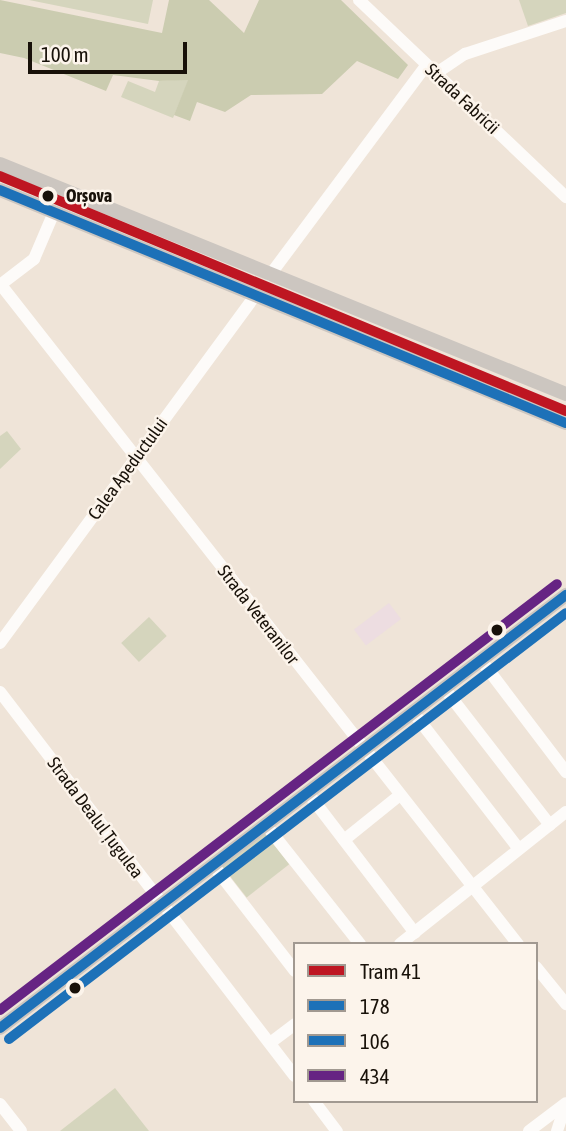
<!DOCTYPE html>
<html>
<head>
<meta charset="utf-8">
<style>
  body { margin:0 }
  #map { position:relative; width:566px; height:1131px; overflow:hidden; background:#efe4d8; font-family:"Asap Condensed",sans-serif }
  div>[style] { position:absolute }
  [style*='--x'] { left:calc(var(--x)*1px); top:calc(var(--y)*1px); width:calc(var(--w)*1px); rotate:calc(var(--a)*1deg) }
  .industrial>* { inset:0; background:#eddde1; transform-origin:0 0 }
  .green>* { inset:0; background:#d5d5bd; transform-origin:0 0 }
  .forest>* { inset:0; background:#cbccb0 }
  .minor>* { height:12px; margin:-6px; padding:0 6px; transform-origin:6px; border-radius:6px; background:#fdfbf9 }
  .major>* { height:14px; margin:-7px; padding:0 7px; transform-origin:7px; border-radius:7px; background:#ccc6c0 }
  .bus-1>* { height:10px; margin:-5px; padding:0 5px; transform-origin:5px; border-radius:5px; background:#1d71b8 }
  .bus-2>* { height:10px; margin:-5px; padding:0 5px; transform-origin:5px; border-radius:5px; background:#1d71b8 }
  .bus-3>* { height:10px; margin:-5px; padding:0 5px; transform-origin:5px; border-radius:5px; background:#662483 }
  .tram-1>* { height:10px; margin:-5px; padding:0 5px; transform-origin:5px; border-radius:5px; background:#be1622 }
  .dots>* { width:19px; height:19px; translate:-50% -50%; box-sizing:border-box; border:4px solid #fcf4eb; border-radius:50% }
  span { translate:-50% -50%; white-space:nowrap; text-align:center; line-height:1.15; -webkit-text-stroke:5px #fcf4eb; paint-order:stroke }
  .street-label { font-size:18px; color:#181109 }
  .stop-label { font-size:18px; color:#181109; font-weight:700 }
  .left { translate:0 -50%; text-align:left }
  .legend { position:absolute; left:293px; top:942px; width:245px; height:161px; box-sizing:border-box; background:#fcf4eb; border:2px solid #a19991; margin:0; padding:9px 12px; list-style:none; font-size:21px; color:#181109 }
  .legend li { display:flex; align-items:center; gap:14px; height:35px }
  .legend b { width:35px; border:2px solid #a19991 }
  .scale { position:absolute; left:28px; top:42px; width:159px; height:32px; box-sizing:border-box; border:4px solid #181109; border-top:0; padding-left:9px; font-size:21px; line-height:24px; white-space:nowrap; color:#181109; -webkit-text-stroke:5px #fcf4eb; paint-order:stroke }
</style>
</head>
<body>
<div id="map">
  <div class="industrial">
    <div style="left:389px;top:603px;width:20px;height:44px;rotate:53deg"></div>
  </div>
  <div class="green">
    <div style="clip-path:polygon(29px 0,153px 0,148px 24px)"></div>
    <div style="clip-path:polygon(519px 0,566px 0,566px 13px,528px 26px)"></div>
    <div style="clip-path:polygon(189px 79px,173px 118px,121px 97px,128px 81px,155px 92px,159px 81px)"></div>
    <div style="clip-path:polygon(7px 431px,21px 449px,0 469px,0 436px)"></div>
    <div style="left:149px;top:617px;width:26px;height:38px;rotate:47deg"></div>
    <div style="left:264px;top:832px;width:41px;height:54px;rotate:52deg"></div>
    <div style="clip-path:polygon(115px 1088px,149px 1131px,60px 1131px)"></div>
  </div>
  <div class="forest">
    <div style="clip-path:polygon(0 0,162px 33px,169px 0,209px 0,244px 33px,259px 0,341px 0,408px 65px,398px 79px,357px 61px,322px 94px,251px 95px,225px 112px,197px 102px,190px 121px,174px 115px,188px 80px,159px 81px,113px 75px,106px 91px,24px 58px,0 53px)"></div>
  </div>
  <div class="minor">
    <div style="--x:359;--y:0;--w:286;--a:43.6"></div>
    <div style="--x:435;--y:74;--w:36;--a:-34"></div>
    <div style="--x:465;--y:54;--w:106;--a:-18.1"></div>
    <div style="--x:270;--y:275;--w:261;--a:-53.3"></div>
    <div style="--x:0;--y:285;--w:43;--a:-37.4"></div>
    <div style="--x:34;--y:259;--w:51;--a:-66.9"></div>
    <div style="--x:1;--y:285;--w:838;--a:51.89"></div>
    <div style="--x:0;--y:643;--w:433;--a:-53.7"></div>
    <div style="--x:481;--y:660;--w:141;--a:52.8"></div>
    <div style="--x:444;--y:688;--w:173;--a:52.3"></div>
    <div style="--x:0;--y:692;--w:484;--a:52.5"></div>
    <div style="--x:413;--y:712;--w:173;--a:52.3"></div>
    <div style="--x:308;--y:793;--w:176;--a:52.6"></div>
    <div style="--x:266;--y:825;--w:152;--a:51.7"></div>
    <div style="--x:344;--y:840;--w:72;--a:-38.8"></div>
    <div style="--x:213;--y:865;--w:134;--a:52.3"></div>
    <div style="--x:400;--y:944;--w:212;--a:-38.5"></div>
    <div style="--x:536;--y:967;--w:48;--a:51"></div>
    <div style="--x:270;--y:1043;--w:31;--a:-37"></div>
    <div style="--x:314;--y:1101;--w:38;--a:53"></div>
    <div style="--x:0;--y:1104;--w:34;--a:52"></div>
    <div style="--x:529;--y:1131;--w:46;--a:-37.1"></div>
    <div style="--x:557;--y:1131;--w:28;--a:-72"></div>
  </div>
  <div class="major">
    <div style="--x:0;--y:164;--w:611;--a:22.11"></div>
    <div style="--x:0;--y:190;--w:612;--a:22.38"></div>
    <div style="--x:0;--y:1028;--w:713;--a:-37.42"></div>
  </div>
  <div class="bus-1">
    <div style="--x:0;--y:190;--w:612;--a:22.38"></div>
    <div style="--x:0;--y:1028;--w:713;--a:-37.42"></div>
  </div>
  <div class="bus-2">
    <div style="--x:9;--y:1039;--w:701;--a:-37.41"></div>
  </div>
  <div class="bus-3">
    <div style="--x:0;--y:1010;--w:701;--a:-37.41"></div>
  </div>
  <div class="tram-1">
    <div style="--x:0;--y:176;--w:613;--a:22.55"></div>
  </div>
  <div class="dots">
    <div style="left:48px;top:196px;background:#181109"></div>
    <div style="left:497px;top:630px;background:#181109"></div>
    <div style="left:75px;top:988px;background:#181109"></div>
  </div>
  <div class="street-label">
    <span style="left:462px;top:99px;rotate:43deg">Strada Fabricii</span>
    <span style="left:128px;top:469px;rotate:-54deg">Calea Apeductului</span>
    <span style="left:258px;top:615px;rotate:52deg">Strada Veteranilor</span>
    <span style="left:95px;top:818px;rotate:53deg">Strada Dealul Țugulea</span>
  </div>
  <div class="stop-label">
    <span class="left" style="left:66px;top:196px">Orșova</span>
  </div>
  <ul class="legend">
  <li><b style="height:9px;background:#be1622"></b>Tram 41</li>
  <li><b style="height:9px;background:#1d71b8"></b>178</li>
  <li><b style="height:9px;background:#1d71b8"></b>106</li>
  <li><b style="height:9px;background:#662483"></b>434</li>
  </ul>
  <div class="scale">100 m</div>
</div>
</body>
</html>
